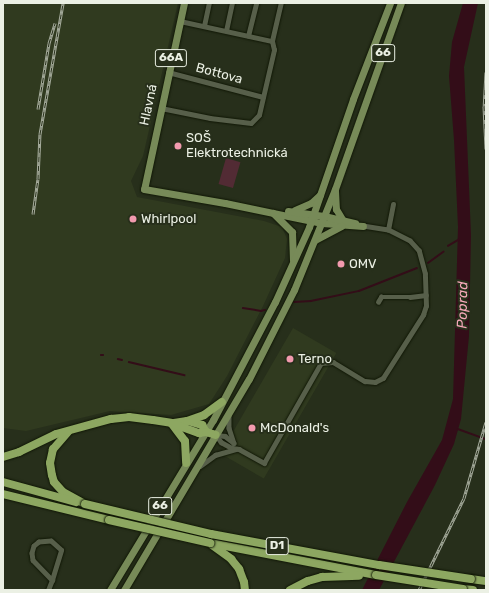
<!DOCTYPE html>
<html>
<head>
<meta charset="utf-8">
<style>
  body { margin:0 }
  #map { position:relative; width:489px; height:593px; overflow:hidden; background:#272f1b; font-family:Rubik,sans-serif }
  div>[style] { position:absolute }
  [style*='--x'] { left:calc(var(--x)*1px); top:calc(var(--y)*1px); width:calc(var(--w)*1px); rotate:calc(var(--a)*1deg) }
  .built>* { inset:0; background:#303a1f; transform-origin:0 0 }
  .green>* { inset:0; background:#522b34; transform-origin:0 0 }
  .water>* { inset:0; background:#330d18 }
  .stream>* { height:1.5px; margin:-0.75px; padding:0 0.75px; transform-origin:0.75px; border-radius:0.75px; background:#330d18 }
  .roads { filter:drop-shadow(0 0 1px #101705) drop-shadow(0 0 1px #101705) }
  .street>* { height:4.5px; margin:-2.25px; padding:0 2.25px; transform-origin:2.25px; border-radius:2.25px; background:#575f4a }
  .primary>* { height:7px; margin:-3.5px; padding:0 3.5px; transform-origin:3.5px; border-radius:3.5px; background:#778a58 }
  .highway>* { height:8px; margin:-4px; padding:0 4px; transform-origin:4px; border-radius:4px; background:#8da761 }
  .rail>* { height:3px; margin-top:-1.5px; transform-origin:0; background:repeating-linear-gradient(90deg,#272f1b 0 4.5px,#a7ad9e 0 9px); box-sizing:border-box; border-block:1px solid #a7ad9e }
  .bridges { filter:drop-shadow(0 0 1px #101705) drop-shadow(0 0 1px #101705) }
  .highway-bridge>* { height:8px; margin:-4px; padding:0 4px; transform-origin:4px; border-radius:4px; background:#8da761 }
  .dots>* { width:11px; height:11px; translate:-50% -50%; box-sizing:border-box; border:2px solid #272f1b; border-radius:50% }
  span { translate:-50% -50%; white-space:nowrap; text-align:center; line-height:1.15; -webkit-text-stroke:4px #272f1b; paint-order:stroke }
  .shield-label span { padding:1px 3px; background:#272f1b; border:1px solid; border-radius:3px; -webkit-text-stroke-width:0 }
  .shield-label { font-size:12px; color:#ebf0e4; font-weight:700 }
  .street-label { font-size:13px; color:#ebf0e4 }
  .poi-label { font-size:13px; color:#ebf0e4 }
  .left { translate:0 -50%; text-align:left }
  .water-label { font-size:14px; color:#f6a8b9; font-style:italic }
  .frame { position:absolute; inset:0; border:4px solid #ebf0e4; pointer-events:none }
</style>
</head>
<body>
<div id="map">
  <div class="built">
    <div style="clip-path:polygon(3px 3px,178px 3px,143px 156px,131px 181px,137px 197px,264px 221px,282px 227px,287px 239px,285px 258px,263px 306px,227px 376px,209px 404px,171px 415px,110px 411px,26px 431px,3px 428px)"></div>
    <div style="left:293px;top:328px;width:50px;height:145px;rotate:30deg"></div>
  </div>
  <div class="green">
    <div style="left:226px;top:158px;width:15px;height:27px;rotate:16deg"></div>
  </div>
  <div class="water">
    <div style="clip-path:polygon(463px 3px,478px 3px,464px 67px,471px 235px,469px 336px,461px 419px,454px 444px,435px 485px,379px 590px,362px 590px,407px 502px,442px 440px,453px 399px,458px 227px,454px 140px,449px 76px,452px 42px)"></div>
  </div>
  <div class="stream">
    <div style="--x:448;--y:246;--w:12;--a:-31"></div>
    <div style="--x:428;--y:263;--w:19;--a:-36"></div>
    <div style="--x:294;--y:302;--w:17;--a:-3"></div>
    <div style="--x:311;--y:301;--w:49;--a:-11.8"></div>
    <div style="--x:359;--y:291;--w:62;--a:-21.6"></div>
    <div style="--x:243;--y:308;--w:18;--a:9"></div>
    <div style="--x:261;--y:311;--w:4;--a:-14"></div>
    <div style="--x:101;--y:355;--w:2;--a:0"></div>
    <div style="--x:118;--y:359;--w:4;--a:14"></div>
    <div style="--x:129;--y:362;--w:57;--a:13.3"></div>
    <div style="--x:458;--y:429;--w:30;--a:20"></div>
  </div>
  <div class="roads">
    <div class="street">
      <div style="--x:180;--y:21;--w:94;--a:12.3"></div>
      <div style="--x:204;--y:26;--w:24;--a:-78"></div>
      <div style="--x:226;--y:31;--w:29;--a:-78"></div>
      <div style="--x:248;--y:36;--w:34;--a:-76"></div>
      <div style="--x:272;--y:41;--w:39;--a:-77"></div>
      <div style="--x:168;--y:72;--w:98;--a:14.7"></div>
      <div style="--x:161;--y:108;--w:50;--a:11.5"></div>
      <div style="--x:210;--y:118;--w:41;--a:7"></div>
      <div style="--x:251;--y:123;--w:11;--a:-45"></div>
      <div style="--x:259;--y:115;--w:67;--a:-77"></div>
      <div style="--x:274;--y:50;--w:9;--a:-103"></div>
      <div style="--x:388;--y:230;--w:26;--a:-79"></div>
      <div style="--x:378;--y:302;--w:6;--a:-59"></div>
      <div style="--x:381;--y:297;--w:29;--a:0"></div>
      <div style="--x:410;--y:297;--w:16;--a:-7"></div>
      <div style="--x:229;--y:415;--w:13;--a:90"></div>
      <div style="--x:229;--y:428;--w:16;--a:72"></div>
      <div style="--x:216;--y:435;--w:9;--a:54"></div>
      <div style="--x:221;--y:442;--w:13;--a:29"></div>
      <div style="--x:232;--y:448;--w:7;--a:8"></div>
      <div style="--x:239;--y:449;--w:29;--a:29"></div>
      <div style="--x:264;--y:463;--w:115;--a:-60.3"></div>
      <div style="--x:321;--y:363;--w:12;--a:-5"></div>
      <div style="--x:333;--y:362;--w:37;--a:31"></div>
      <div style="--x:365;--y:381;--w:10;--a:6"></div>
      <div style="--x:375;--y:382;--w:9;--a:-27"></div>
      <div style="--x:383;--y:378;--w:75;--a:-57.6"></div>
      <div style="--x:423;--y:315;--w:9;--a:-72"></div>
      <div style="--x:426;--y:306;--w:32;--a:-92"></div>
      <div style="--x:425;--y:274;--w:24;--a:-105"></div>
      <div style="--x:419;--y:251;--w:13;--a:-132"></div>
      <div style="--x:410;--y:241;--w:25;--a:-153"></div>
      <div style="--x:388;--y:230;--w:25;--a:-171"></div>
      <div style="--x:216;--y:435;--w:9;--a:6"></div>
      <div style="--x:225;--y:436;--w:11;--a:38"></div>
      <div style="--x:200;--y:466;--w:19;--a:-36"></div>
      <div style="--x:215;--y:455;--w:22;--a:-16"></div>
      <div style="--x:48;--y:590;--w:11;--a:-68"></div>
      <div style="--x:52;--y:580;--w:31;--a:-73"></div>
      <div style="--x:61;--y:550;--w:13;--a:-138"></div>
      <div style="--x:51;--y:541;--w:12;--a:175"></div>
      <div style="--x:39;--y:542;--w:6;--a:141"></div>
      <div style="--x:34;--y:546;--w:7;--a:106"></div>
      <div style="--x:32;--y:553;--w:7;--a:82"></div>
      <div style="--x:33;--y:560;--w:28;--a:46"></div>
    </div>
    <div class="primary">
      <div style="--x:184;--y:3;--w:190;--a:102.1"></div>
      <div style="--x:144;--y:189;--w:82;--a:9.8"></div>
      <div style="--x:225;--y:203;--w:99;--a:11.7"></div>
      <div style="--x:322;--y:223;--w:41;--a:4.2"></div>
      <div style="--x:335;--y:191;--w:18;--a:87"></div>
      <div style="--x:336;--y:209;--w:12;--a:59"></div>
      <div style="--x:295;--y:210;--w:17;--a:-24"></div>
      <div style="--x:311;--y:203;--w:12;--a:-42"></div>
      <div style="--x:288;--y:211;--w:36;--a:8"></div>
      <div style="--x:324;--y:216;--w:32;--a:13"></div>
      <div style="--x:273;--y:213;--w:27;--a:45"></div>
      <div style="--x:292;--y:232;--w:28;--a:88"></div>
      <div style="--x:315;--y:240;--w:30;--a:-28"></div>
      <div style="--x:110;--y:590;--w:199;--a:-58.8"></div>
      <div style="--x:213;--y:420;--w:133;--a:-62.3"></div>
      <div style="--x:275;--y:302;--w:82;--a:-65.6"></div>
      <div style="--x:309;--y:227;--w:135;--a:-71"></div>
      <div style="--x:353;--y:99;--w:103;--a:-68.9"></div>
      <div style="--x:124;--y:590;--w:245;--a:-59.4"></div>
      <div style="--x:249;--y:379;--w:100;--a:-63.2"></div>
      <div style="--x:294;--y:290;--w:109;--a:-67.9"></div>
      <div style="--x:335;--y:189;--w:197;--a:-70.5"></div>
    </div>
    <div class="highway">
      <div style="--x:188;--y:421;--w:15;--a:16"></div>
      <div style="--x:202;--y:425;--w:8;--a:60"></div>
      <div style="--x:174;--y:423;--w:13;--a:-9"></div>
      <div style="--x:187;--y:421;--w:18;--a:-19"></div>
      <div style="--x:204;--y:415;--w:22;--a:-36"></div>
      <div style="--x:172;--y:424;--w:21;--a:53"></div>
      <div style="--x:185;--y:441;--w:22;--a:87"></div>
      <div style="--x:68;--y:432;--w:23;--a:131"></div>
      <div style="--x:53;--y:449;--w:14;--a:102"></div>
      <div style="--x:50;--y:463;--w:12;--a:81"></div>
      <div style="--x:52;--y:475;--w:7;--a:74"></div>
      <div style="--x:54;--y:482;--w:13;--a:48"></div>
      <div style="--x:63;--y:492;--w:25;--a:29"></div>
      <div style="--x:3;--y:457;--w:17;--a:-17"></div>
      <div style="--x:19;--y:452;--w:41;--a:-25.9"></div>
      <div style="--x:56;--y:434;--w:57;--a:-15.3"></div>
      <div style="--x:111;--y:419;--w:18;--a:-6"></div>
      <div style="--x:129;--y:417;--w:24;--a:7"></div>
      <div style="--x:153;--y:420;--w:18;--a:9"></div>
      <div style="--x:171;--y:423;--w:30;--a:20"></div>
      <div style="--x:199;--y:433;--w:7;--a:-8"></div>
      <div style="--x:206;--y:432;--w:10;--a:17"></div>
      <div style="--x:3;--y:482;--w:76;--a:15.3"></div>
      <div style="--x:3;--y:494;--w:109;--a:13.8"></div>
      <div style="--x:210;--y:543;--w:169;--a:10.9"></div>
      <div style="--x:212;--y:545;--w:24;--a:36"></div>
      <div style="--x:231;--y:559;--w:13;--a:51"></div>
      <div style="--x:239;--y:569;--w:14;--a:69"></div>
      <div style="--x:244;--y:582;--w:8;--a:83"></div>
      <div style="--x:471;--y:579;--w:15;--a:8"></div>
      <div style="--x:463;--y:589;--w:10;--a:6"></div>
      <div style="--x:290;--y:590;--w:20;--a:-27"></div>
      <div style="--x:308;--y:581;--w:15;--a:-16"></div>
      <div style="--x:322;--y:577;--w:37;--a:-2"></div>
    </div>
  </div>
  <div class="rail">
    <div style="--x:486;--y:72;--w:34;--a:93"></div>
    <div style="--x:484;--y:106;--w:43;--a:87.3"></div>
    <div style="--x:38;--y:109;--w:67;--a:-80.5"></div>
    <div style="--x:49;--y:43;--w:21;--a:-73"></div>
    <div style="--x:33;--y:214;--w:35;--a:-82"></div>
    <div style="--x:38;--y:179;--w:45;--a:-87.5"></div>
    <div style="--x:40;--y:134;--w:133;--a:-80"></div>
    <div style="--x:419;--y:590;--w:102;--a:-63.9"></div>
    <div style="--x:464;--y:498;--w:79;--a:-73.9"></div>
  </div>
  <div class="bridges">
    <div class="highway-bridge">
      <div style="--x:85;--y:504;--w:130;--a:13.4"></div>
      <div style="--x:211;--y:534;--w:171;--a:10.5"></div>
      <div style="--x:379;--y:565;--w:93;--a:8.7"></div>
      <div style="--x:109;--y:520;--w:104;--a:12.8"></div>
      <div style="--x:376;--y:575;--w:88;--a:9.1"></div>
    </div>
  </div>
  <div class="dots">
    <div style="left:178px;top:146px;background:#f29aae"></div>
    <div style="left:133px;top:219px;background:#f29aae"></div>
    <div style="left:341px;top:264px;background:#f29aae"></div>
    <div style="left:290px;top:359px;background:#f29aae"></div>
    <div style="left:252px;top:428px;background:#f29aae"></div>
  </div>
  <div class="shield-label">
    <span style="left:383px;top:53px">66</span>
    <span style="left:171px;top:58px">66A</span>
    <span style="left:160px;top:506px">66</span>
    <span style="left:277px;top:546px">D1</span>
  </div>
  <div class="street-label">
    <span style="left:219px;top:74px;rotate:15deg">Bottova</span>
    <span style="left:149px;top:105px;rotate:-78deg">Hlavná</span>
  </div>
  <div class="poi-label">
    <span class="left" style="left:186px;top:146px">SOŠ<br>Elektrotechnická</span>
    <span class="left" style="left:141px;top:219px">Whirlpool</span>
    <span class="left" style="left:349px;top:264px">OMV</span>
    <span class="left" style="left:298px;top:359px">Terno</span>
    <span class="left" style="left:260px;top:428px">McDonald's</span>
  </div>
  <div class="water-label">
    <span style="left:463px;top:305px;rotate:-89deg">Poprad</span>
  </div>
  <div class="frame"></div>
</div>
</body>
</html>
